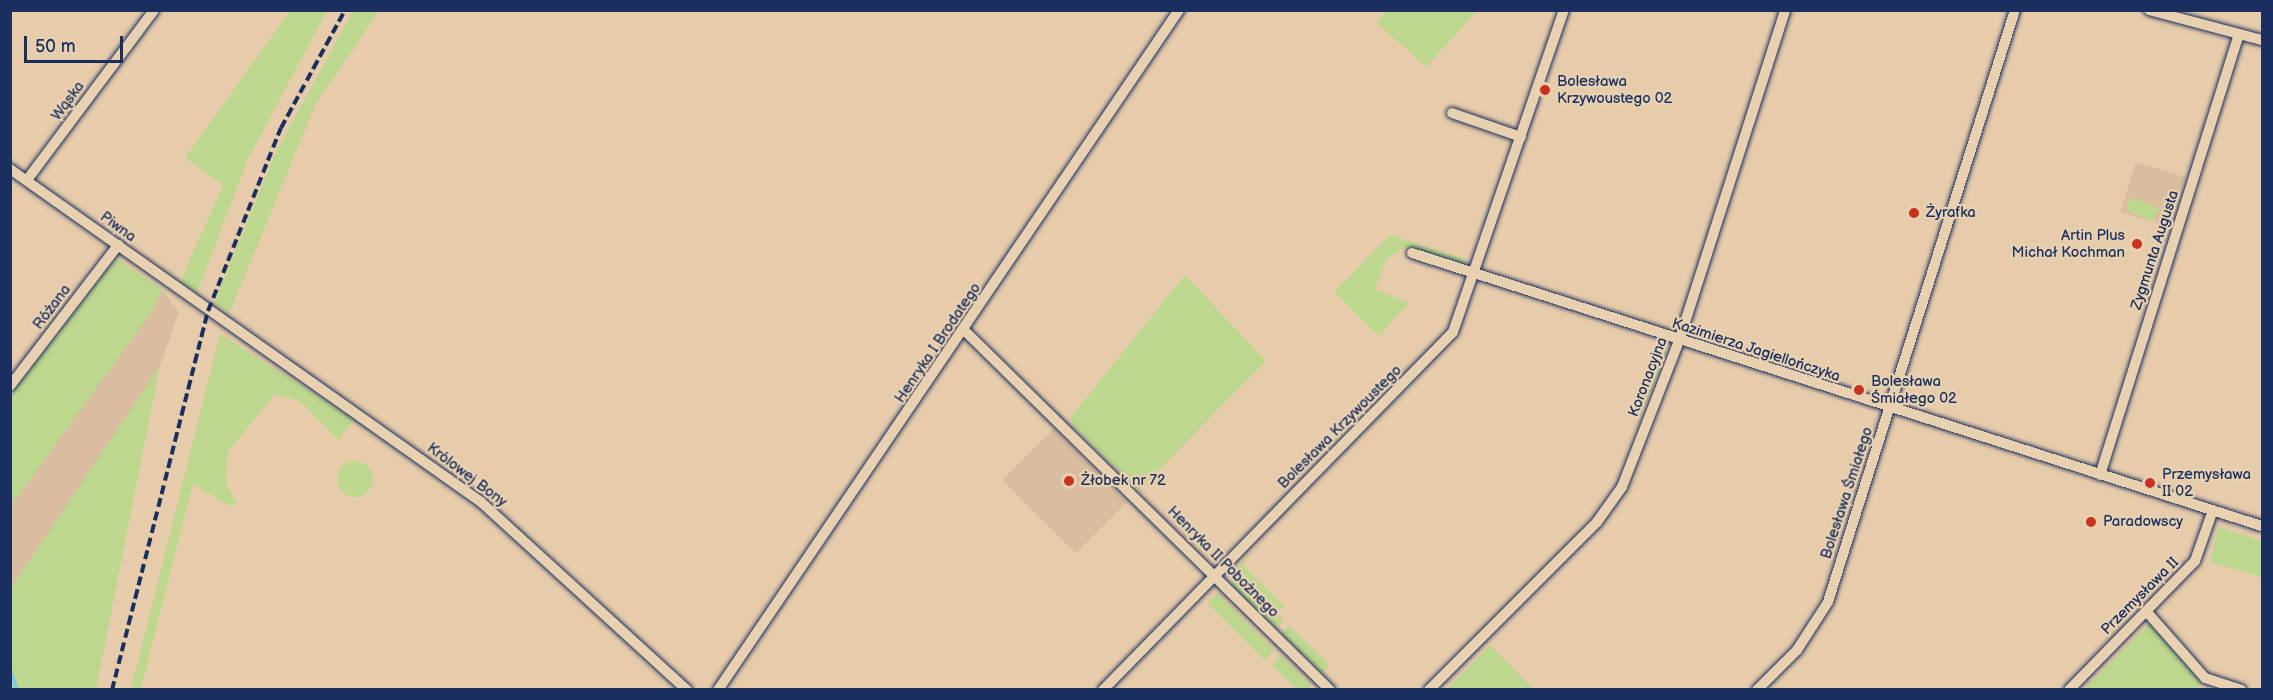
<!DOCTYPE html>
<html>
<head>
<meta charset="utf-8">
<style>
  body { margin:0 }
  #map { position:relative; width:2273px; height:700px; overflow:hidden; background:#e7ccab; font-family:"Balsamiq Sans",sans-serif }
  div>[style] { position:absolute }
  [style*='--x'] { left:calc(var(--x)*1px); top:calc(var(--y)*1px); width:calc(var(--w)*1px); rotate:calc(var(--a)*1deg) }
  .built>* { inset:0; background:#d9bda0; transform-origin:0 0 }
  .green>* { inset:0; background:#bed78e; transform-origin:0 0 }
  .round { border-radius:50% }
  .stream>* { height:4px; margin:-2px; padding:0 2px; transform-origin:2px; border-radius:2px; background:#81cae2 }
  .roads { filter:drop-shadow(0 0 2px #1b2f5e) drop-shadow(0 0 2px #1b2f5e) }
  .street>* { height:10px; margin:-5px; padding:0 5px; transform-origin:5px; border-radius:5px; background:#e8d1b1 }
  .rail>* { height:4px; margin-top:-2px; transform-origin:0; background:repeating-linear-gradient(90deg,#1b2f5e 0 9px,transparent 0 13.5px) }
  .dots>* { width:16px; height:16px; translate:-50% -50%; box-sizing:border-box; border:3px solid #e8d1b1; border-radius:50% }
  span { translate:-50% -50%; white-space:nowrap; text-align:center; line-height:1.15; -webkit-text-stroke:4.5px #e8d1b1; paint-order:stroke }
  .poi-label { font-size:15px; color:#1b2f5e }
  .left { translate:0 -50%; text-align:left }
  .right { translate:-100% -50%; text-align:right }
  .street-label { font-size:15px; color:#1b2f5e }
  .frame { position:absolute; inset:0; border:12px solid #1b2f5e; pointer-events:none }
  .scale { position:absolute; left:24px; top:36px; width:99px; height:27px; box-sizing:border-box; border:3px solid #1b2f5e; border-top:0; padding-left:8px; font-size:18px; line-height:21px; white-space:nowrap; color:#1b2f5e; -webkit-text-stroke:4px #e8d1b1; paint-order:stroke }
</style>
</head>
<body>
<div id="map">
  <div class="built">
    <div style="clip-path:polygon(2136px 162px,2185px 177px,2163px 225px,2120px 212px)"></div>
    <div style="clip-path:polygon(162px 289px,179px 312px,160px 366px,11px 588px,11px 506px,153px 310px)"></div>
    <div style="left:1053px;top:429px;width:104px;height:72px;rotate:45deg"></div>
  </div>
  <div class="green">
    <div style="clip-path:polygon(290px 11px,327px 11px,248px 159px,197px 293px,181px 284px,183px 276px,223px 185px,185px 158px)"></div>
    <div style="clip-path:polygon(353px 11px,379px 11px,315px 105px,230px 312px,214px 303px,275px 154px)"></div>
    <div style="clip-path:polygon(1386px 11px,1386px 10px,1477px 11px,1426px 67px,1376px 22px)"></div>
    <div style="clip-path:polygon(2130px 197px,2160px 208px,2154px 222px,2126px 210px)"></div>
    <div style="clip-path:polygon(1390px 235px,1465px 259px,1463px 264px,1405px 247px,1387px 258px,1375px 289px,1409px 303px,1379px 336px,1334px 292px)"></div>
    <div style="clip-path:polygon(116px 258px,162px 289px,153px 310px,11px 506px,11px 395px)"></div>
    <div style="clip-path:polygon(1185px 275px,1266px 361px,1139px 490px,1073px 426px,1071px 417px)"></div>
    <div style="clip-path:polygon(220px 334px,354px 419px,339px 440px,298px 400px,275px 394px,228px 452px,226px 484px,237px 504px,230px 506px,193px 484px,141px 689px,131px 689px)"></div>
    <div style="clip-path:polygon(1654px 346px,1667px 350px,1632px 437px,1660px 360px)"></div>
    <div style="clip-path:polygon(160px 366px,96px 689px,11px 689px,11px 588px)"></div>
    <div class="round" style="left:337px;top:461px;width:36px;height:36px"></div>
    <div style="clip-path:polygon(2218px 527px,2262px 541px,2262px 577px,2210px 562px)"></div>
    <div style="clip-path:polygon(1245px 559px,1244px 566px,1284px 606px,1280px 611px,1237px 569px)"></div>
    <div style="left:1238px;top:576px;width:64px;height:11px;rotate:44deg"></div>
    <div style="left:1217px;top:593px;width:81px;height:14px;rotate:45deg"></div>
    <div style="clip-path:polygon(2150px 623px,2201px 682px,2198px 689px,2083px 690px)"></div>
    <div style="left:1289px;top:626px;width:57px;height:11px;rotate:44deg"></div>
    <div style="clip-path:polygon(1490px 645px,1533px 689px,1447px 689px)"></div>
    <div style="clip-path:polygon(1281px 655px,1312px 685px,1307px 689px,1296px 689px,1272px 665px)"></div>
  </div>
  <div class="stream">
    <div style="--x:10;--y:670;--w:21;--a:71"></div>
  </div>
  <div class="roads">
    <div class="street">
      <div style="--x:2149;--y:10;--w:117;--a:14.9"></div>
      <div style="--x:1452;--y:113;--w:73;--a:19.2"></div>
      <div style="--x:10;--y:169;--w:577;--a:35.26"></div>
      <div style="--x:481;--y:502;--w:279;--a:42.4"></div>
      <div style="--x:27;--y:180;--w:212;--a:-53.2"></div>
      <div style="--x:1412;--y:253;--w:893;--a:17.81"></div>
      <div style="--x:965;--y:331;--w:512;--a:44.53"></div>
      <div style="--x:10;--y:386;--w:178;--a:-52.5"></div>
      <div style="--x:2100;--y:475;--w:462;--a:-72.5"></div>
      <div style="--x:2146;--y:611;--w:89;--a:48.6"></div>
      <div style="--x:2205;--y:678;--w:38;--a:18"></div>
      <div style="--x:718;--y:690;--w:822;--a:-55.87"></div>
      <div style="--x:1103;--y:690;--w:501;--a:-45.65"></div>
      <div style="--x:1453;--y:332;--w:341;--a:-71"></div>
      <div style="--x:1429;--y:690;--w:238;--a:-45"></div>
      <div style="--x:1597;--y:522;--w:43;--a:-54.5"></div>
      <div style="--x:1622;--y:487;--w:157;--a:-68.7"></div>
      <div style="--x:1679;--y:341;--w:348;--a:-72.2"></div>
      <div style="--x:1757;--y:690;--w:57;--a:-45"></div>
      <div style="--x:1797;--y:650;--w:57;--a:-57.1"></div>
      <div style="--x:1828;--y:602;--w:621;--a:-72.47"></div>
      <div style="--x:2069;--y:690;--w:180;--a:-45.7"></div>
      <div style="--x:2195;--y:561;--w:54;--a:-70.6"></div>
    </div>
  </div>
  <div class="rail">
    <div style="--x:112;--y:690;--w:391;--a:-75.8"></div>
    <div style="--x:208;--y:311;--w:197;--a:-68.3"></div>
    <div style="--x:281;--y:128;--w:134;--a:-61.5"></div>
  </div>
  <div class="dots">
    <div style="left:1545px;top:90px;background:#c8321e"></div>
    <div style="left:1914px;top:213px;background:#c8321e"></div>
    <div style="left:2137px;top:244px;background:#c8321e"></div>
    <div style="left:1859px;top:390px;background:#c8321e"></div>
    <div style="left:1069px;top:481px;background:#c8321e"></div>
    <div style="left:2150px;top:483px;background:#c8321e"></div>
    <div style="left:2091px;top:522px;background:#c8321e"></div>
  </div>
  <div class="poi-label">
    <span class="left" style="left:1557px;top:90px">Bolesława<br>Krzywoustego 02</span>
    <span class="left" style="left:1926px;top:213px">Żyrafka</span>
    <span class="right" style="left:2125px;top:244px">Artin Plus<br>Michał Kochman</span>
    <span class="left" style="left:1871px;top:390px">Bolesława<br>Śmiałego 02</span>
    <span class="left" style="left:2162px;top:483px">Przemysława<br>II 02</span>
    <span class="left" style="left:1081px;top:481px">Żłobek nr 72</span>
    <span class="left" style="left:2103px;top:522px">Paradowscy</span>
  </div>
  <div class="street-label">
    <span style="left:68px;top:101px;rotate:-54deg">Wąska</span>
    <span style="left:118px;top:227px;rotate:36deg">Piwna</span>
    <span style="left:2155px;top:250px;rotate:-72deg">Zygmunta Augusta</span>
    <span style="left:52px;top:307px;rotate:-53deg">Różana</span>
    <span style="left:938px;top:343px;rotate:-56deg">Henryka I Brodatego</span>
    <span style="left:1756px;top:350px;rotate:18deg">Kazimierza Jagiellończyka</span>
    <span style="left:1648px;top:377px;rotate:-69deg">Koronacyjna</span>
    <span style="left:1340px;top:427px;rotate:-45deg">Bolesława Krzywoustego</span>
    <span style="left:467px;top:475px;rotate:37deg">Królowej Bony</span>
    <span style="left:1847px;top:493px;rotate:-72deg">Bolesława Śmiałego</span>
    <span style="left:1223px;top:562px;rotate:45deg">Henryka II Pobożnego</span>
    <span style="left:2140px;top:596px;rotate:-45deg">Przemysława II</span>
  </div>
  <div class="frame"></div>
  <div class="scale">50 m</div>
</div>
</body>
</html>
